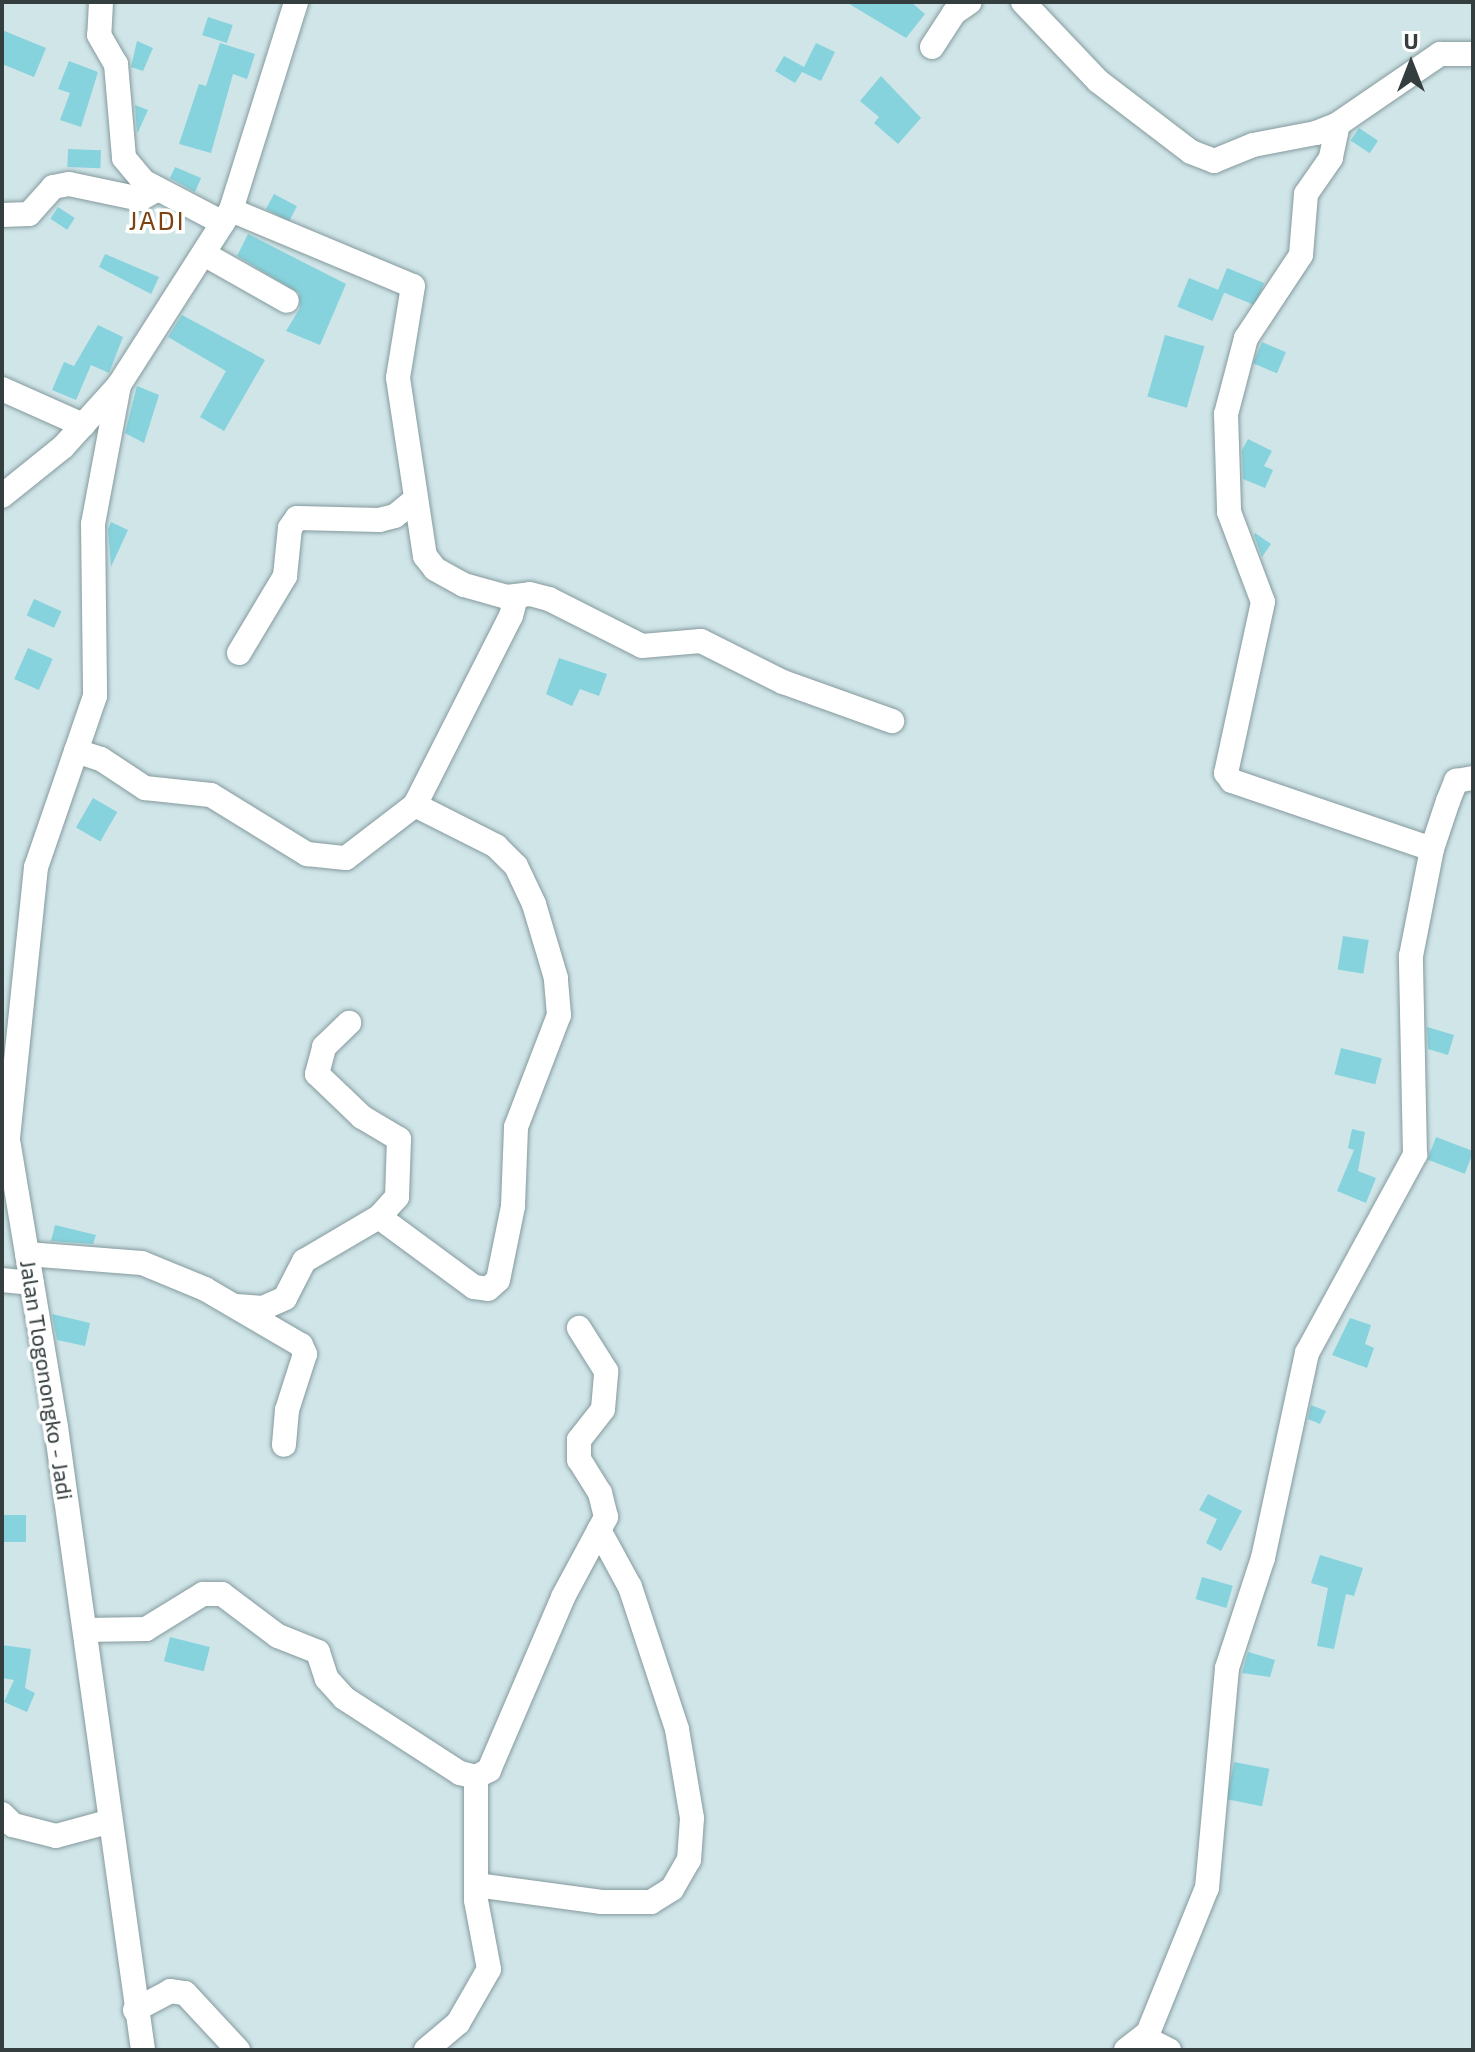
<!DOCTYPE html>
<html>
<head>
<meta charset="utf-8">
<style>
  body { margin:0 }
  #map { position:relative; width:1475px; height:2052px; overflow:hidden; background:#cfe5e8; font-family:"Exo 2",sans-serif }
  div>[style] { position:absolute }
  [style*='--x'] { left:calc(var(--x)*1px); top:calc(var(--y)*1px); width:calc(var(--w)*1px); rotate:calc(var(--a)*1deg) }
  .building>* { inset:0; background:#86d3dd; transform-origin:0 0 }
  .roads { filter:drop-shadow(0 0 2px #859a9d) drop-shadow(0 0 2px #859a9d) }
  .minor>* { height:24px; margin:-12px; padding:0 12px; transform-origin:12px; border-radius:12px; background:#fff }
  span { translate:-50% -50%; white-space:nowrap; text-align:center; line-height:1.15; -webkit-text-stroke:7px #fff; paint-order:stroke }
  .street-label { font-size:22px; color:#353e3f }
  .quarter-label { font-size:26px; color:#7d4211; letter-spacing:2px }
  .frame { position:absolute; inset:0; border:4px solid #353e3f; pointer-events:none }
  .north { position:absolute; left:1371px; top:24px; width:80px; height:80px; -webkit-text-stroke:6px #fff; paint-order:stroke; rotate:0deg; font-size:22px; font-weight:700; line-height:32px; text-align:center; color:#353e3f }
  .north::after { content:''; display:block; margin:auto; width:28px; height:36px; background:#353e3f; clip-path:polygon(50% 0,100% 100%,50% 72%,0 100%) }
</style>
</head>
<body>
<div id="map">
  <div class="building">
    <div style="clip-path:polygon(846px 2px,911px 2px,925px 14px,906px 38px)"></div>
    <div style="left:208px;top:17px;width:26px;height:19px;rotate:18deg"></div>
    <div style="clip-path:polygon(2px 30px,46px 48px,34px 77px,2px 64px)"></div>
    <div style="clip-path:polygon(137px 41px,153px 48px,143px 71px,131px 67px)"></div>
    <div style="clip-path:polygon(220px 43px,255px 54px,247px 79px,233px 74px,211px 153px,179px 144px,199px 84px,206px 86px)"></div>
    <div style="clip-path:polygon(816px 43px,835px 52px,821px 81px,802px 72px,795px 83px,775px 71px,784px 56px,804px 67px)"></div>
    <div style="clip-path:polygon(69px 61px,98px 72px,81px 127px,60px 120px,70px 93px,58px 89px)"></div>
    <div style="clip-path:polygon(881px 76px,921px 118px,898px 144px,874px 123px,879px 117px,860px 101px)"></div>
    <div style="clip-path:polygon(135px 105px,148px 110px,138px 132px,137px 132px)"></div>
    <div style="left:1359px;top:128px;width:23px;height:15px;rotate:34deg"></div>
    <div style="left:68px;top:149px;width:33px;height:18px;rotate:2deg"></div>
    <div style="clip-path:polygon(175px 167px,201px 178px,195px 192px,170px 178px)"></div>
    <div style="left:274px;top:194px;width:26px;height:17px;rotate:28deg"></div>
    <div style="left:58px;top:207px;width:20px;height:14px;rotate:33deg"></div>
    <div style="clip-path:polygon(248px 234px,346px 284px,320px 345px,286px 331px,300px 308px,299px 293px,237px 256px)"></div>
    <div style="clip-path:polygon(105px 254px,159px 277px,151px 294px,99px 267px)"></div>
    <div style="left:1227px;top:268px;width:40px;height:24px;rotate:22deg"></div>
    <div style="left:1189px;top:278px;width:38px;height:31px;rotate:22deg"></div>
    <div style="clip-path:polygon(182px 315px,265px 360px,224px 431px,200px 417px,226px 371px,168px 337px)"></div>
    <div style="clip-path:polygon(98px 325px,123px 337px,109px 373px,91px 365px,76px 400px,52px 390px,64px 362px,74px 366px)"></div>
    <div style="left:1165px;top:335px;width:41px;height:64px;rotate:16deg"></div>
    <div style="left:1262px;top:342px;width:26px;height:23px;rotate:23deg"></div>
    <div style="clip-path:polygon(137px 386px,159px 395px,144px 443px,125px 433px)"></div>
    <div style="clip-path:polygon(1248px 439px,1272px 451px,1264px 466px,1273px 470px,1265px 488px,1243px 479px,1242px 450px)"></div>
    <div style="clip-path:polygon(111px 522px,128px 530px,111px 567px,108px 529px)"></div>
    <div style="clip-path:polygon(1255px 533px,1271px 544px,1262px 557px,1254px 535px)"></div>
    <div style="left:34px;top:599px;width:30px;height:18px;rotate:24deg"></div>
    <div style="left:28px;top:648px;width:27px;height:34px;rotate:24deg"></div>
    <div style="clip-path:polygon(559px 658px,607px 674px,599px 696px,580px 689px,572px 706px,546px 694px)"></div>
    <div style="left:93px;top:798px;width:28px;height:34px;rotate:30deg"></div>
    <div style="left:1343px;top:936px;width:26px;height:34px;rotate:9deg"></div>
    <div style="clip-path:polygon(1427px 1027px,1454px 1035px,1448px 1055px,1428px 1049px)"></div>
    <div style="left:1341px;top:1048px;width:42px;height:27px;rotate:14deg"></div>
    <div style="clip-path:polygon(1352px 1129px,1365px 1132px,1358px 1171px,1376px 1178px,1366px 1203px,1337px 1191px,1354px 1150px,1348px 1148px)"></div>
    <div style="left:1436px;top:1137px;width:40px;height:24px;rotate:21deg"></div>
    <div style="clip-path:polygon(55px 1225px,96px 1235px,93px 1244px,51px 1241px)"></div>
    <div style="clip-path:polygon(52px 1314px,90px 1323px,85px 1346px,57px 1340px)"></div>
    <div style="clip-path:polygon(1350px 1318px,1371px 1325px,1365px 1344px,1374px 1348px,1367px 1368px,1332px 1355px)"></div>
    <div style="clip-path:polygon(1311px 1405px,1326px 1411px,1320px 1424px,1308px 1419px)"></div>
    <div style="clip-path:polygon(1208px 1494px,1242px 1511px,1221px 1551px,1206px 1543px,1217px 1519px,1199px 1510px)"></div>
    <div style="left:2px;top:1515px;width:24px;height:27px"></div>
    <div style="clip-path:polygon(1320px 1555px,1363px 1568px,1354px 1596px,1346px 1594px,1334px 1649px,1317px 1646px,1328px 1588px,1311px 1583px)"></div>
    <div style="left:1202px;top:1577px;width:32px;height:23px;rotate:16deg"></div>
    <div style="left:170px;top:1637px;width:41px;height:25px;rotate:14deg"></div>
    <div style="clip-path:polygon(2px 1645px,31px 1649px,25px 1688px,35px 1693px,27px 1712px,4px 1702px,14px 1680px,2px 1678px)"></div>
    <div style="clip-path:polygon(1248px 1652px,1275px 1660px,1270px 1677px,1242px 1673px)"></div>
    <div style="left:1234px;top:1762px;width:36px;height:38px;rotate:11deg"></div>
  </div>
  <div class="roads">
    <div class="minor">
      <div style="--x:101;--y:2;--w:33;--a:93"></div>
      <div style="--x:99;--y:35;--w:34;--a:60"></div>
      <div style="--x:116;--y:64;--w:94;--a:85.1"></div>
      <div style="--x:124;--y:158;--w:30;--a:50"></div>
      <div style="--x:143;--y:181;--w:90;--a:27.7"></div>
      <div style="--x:1023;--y:2;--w:109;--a:46.5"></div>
      <div style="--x:1098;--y:81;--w:117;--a:37.4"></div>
      <div style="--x:1191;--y:152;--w:25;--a:21"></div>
      <div style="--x:1214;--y:161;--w:42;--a:-22.3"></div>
      <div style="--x:1253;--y:145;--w:64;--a:-10.8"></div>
      <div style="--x:1316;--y:133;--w:24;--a:-22"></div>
      <div style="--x:1338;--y:124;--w:124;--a:-34.5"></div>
      <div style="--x:1440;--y:54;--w:33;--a:0"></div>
      <div style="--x:932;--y:47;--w:40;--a:-57.1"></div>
      <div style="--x:954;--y:13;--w:19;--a:-35"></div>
      <div style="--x:1338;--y:124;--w:35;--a:102"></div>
      <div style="--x:1331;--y:158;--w:44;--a:124.8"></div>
      <div style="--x:1306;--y:194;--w:61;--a:94.7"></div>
      <div style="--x:1301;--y:255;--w:100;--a:123.5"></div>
      <div style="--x:1246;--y:338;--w:79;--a:104.7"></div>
      <div style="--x:1226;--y:414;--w:98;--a:88.2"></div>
      <div style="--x:1229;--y:512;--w:96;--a:69.3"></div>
      <div style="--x:1263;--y:602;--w:175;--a:102.2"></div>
      <div style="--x:1226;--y:773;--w:10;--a:53"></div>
      <div style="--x:1232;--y:781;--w:211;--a:18.8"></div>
      <div style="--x:231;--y:210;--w:197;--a:22.7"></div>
      <div style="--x:413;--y:286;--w:93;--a:99.3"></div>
      <div style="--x:398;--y:378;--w:180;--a:81.4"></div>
      <div style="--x:425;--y:556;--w:16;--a:52"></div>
      <div style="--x:435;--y:569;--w:33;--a:29"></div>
      <div style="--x:464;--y:585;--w:45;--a:15.6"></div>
      <div style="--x:507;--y:597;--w:23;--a:-7"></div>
      <div style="--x:530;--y:594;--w:20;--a:15"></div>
      <div style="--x:549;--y:599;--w:104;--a:26.8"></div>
      <div style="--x:642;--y:646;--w:59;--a:-4.8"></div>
      <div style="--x:701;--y:641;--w:92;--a:26.6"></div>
      <div style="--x:783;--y:682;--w:116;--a:19.7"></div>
      <div style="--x:2;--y:215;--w:27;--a:-2"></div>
      <div style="--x:29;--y:214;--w:36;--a:-48"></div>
      <div style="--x:53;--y:187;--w:16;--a:-11"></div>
      <div style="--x:69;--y:184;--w:73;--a:11.9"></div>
      <div style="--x:140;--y:199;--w:18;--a:-29"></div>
      <div style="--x:204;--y:254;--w:95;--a:29.5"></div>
      <div style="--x:119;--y:385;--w:141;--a:100.6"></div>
      <div style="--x:93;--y:524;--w:172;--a:89.3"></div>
      <div style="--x:95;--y:696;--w:181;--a:109"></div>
      <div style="--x:36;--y:867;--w:274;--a:95.9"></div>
      <div style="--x:8;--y:1140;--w:291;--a:80.5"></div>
      <div style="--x:56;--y:1427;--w:629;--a:82.05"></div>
      <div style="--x:2;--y:389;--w:89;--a:24"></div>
      <div style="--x:2;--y:496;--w:78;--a:-38.8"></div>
      <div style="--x:63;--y:447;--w:84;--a:-47.9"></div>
      <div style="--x:119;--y:385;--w:208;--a:-57.4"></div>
      <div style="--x:231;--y:210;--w:218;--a:-72.6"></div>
      <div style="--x:239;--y:653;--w:90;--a:-59.1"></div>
      <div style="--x:285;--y:576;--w:48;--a:-84.1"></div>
      <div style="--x:290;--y:528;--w:12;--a:-55"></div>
      <div style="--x:297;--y:518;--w:82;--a:1.4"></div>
      <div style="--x:379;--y:520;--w:16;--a:-14"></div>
      <div style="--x:395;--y:516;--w:26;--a:-39"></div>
      <div style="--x:76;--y:751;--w:26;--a:18"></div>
      <div style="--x:101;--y:759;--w:53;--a:33.4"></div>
      <div style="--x:145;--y:788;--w:66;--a:6.1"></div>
      <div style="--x:211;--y:795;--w:113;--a:31.6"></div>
      <div style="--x:307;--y:854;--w:39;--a:6"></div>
      <div style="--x:346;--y:858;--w:87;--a:-37.5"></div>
      <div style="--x:415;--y:805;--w:212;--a:-63.1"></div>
      <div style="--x:511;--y:616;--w:20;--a:-75"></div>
      <div style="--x:379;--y:1217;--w:118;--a:36.4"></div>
      <div style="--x:474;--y:1287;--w:14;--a:8"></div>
      <div style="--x:488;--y:1289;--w:13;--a:-42"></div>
      <div style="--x:498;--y:1280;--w:76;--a:-78.5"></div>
      <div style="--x:513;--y:1206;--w:79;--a:-87.8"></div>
      <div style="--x:516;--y:1127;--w:120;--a:-69"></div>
      <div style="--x:559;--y:1015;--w:37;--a:-95"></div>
      <div style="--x:556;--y:978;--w:77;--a:-106.6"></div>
      <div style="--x:534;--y:904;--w:42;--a:-115.3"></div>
      <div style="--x:516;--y:866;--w:28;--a:-135"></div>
      <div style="--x:496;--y:846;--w:91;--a:-153.2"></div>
      <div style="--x:27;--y:1254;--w:115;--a:4.5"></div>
      <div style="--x:142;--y:1263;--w:68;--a:22.4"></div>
      <div style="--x:205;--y:1289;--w:111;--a:30.3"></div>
      <div style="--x:301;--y:1345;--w:10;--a:66"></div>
      <div style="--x:305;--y:1354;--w:59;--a:107.8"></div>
      <div style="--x:287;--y:1410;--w:35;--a:95"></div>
      <div style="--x:2;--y:1280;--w:30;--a:6"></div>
      <div style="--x:236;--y:1306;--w:27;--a:4"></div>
      <div style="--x:263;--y:1308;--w:24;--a:-24"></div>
      <div style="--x:285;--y:1298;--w:42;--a:-62.8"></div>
      <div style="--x:304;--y:1261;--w:87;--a:-30.4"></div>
      <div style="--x:379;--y:1217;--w:27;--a:-48"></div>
      <div style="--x:397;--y:1197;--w:58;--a:-88"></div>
      <div style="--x:399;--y:1139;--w:43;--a:-149.3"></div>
      <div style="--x:362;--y:1117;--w:62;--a:-136.3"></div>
      <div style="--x:317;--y:1074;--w:28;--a:-75"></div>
      <div style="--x:324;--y:1047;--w:35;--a:-44"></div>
      <div style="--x:85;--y:1630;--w:61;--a:-0.9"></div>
      <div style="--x:146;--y:1629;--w:67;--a:-31.6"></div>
      <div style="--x:203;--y:1594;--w:19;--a:0"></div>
      <div style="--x:222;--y:1594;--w:70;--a:36.9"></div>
      <div style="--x:278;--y:1636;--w:43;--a:21.8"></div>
      <div style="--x:318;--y:1652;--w:28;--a:72"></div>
      <div style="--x:327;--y:1679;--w:25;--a:48"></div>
      <div style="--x:344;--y:1698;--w:138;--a:32.9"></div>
      <div style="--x:460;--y:1773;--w:16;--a:14"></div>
      <div style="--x:476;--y:1777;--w:15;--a:-28"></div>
      <div style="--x:489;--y:1770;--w:188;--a:-66.8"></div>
      <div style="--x:563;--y:1597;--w:91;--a:-61.7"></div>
      <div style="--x:606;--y:1517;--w:25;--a:-104"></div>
      <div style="--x:600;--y:1493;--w:39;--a:-122"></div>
      <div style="--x:579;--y:1460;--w:20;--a:-90"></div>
      <div style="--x:579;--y:1440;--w:39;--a:-52"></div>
      <div style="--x:603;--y:1409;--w:38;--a:-85"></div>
      <div style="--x:606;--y:1371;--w:51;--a:-122.1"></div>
      <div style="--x:2;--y:1814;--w:16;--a:45"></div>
      <div style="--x:13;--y:1825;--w:44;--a:14.3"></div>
      <div style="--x:56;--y:1836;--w:54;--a:-15.1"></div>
      <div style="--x:476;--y:1885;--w:127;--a:7.7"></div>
      <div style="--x:602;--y:1902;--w:49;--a:0"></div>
      <div style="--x:651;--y:1902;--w:25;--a:-32"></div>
      <div style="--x:672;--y:1889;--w:34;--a:-60"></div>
      <div style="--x:689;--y:1860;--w:42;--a:-85.9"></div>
      <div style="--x:692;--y:1818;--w:90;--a:-99.6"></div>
      <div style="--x:677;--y:1729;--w:150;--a:-108.3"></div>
      <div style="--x:630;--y:1587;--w:65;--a:-118.5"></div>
      <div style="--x:135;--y:2010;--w:40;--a:-28"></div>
      <div style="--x:170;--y:1991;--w:15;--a:8"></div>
      <div style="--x:185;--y:1993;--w:78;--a:47.1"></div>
      <div style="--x:1145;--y:2038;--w:27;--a:27"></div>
      <div style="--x:426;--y:2050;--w:42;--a:-40.2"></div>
      <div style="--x:458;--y:2023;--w:62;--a:-60.1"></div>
      <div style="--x:489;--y:1969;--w:70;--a:-100.7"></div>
      <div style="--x:476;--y:1900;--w:123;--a:-90"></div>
      <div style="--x:1126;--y:2050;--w:28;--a:-38"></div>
      <div style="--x:1148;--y:2033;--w:157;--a:-67.9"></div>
      <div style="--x:1207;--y:1888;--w:221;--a:-84.8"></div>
      <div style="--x:1227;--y:1668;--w:116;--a:-71.9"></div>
      <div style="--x:1263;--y:1558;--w:210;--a:-77.9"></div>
      <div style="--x:1307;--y:1353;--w:226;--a:-61.4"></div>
      <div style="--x:1415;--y:1155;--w:199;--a:-91.2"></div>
      <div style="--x:1411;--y:956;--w:109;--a:-78.9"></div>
      <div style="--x:1432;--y:849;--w:51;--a:-71.6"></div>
      <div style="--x:1448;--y:801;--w:22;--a:-68"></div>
      <div style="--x:1456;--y:781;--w:17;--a:-10"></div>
    </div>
  </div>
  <div class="street-label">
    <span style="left:47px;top:1380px;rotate:81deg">Jalan Tlogonongko - Jadi</span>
  </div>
  <div class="quarter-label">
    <span style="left:157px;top:220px">JADI</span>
  </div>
  <div class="frame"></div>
  <div class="north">U</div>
</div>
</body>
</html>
